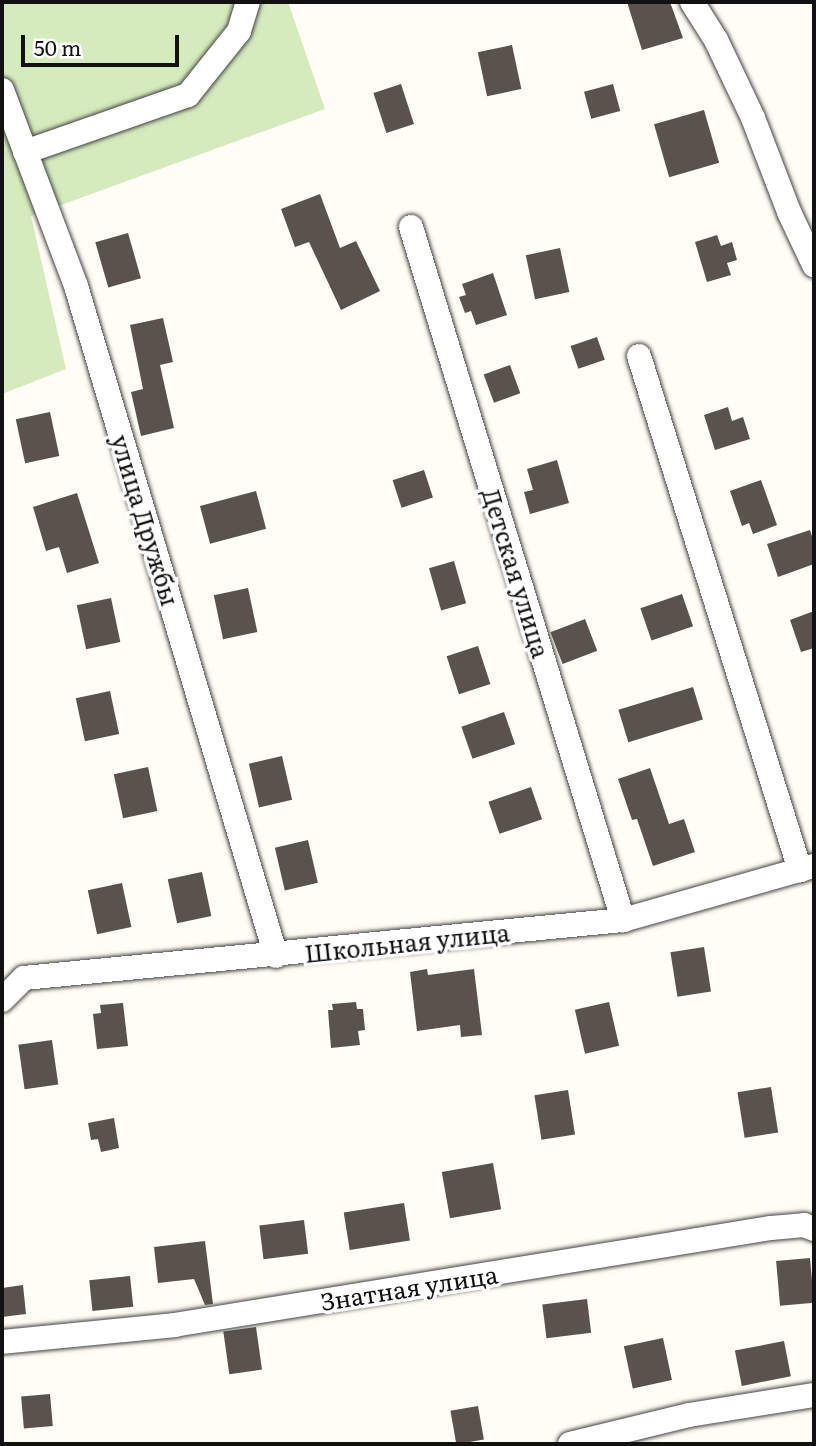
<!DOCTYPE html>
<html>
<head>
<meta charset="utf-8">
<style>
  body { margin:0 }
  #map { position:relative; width:816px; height:1446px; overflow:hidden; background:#fffdf5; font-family:Literata,serif }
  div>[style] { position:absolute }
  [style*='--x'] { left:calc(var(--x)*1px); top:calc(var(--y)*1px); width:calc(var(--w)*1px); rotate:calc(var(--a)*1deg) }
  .green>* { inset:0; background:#d5ebbd }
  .building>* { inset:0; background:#5a524d; transform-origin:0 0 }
  .roads { filter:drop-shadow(0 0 2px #444) drop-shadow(0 0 2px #444) }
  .minor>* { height:24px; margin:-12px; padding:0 12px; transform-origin:12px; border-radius:12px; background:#fff }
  span { translate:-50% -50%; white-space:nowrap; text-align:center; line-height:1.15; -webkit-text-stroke:7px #fff; paint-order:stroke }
  .street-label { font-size:24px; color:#111 }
  .frame { position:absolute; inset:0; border:4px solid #111; pointer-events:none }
  .scale { position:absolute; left:21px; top:35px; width:158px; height:32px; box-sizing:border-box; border:4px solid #111; border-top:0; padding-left:9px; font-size:21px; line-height:24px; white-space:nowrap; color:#111; -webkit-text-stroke:5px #fff; paint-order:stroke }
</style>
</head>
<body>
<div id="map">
  <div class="green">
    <div style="clip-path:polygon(2px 2px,288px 2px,325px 109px,31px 216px,66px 369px,2px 394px)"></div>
  </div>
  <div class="building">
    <div style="clip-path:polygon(627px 2px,670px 2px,683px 38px,642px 50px)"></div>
    <div style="left:512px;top:45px;width:45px;height:35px;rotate:78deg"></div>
    <div style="left:401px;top:84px;width:42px;height:29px;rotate:72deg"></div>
    <div style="left:613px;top:84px;width:28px;height:30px;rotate:75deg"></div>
    <div style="left:704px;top:110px;width:55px;height:52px;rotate:74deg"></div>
    <div style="clip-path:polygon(320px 194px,340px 248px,356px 241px,380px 291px,341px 310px,309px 242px,295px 247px,281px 209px)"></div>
    <div style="left:128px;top:233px;width:47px;height:34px;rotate:74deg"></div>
    <div style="clip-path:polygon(717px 235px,721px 246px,732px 242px,737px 260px,727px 263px,731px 275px,707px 282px,695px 242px)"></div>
    <div style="left:560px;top:248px;width:45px;height:35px;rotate:78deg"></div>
    <div style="clip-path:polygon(493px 273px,507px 315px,476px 325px,471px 311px,465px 313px,459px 297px,466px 295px,462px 284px)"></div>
    <div style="clip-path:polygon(163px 318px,173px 362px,160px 365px,174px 428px,141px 436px,131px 392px,143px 389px,130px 325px)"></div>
    <div style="left:597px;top:337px;width:24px;height:28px;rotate:71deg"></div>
    <div style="left:510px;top:365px;width:30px;height:28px;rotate:70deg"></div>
    <div style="clip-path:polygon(728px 407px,732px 421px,743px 417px,750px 439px,715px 450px,704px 415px)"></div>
    <div style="left:50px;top:412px;width:45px;height:35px;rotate:78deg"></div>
    <div style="clip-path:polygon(557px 460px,569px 503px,530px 514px,524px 492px,533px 490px,527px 469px)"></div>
    <div style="left:424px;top:470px;width:29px;height:33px;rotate:72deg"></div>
    <div style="clip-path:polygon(761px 480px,777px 525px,753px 534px,749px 523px,742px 526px,730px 491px)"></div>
    <div style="left:256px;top:491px;width:39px;height:58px;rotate:75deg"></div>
    <div style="clip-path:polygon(77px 493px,99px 563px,67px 573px,59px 547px,46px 551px,33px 507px)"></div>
    <div style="clip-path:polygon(810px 530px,814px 543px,814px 564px,778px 577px,767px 544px)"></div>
    <div style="left:454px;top:561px;width:44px;height:26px;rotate:74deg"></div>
    <div style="left:248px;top:588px;width:45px;height:35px;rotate:78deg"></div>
    <div style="left:682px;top:594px;width:34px;height:44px;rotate:71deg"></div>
    <div style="left:111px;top:598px;width:45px;height:35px;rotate:78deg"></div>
    <div style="clip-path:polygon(814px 611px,814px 648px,801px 652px,790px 620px)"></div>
    <div style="left:585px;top:619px;width:34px;height:37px;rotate:69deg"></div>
    <div style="left:478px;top:646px;width:40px;height:33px;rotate:72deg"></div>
    <div style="left:693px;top:687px;width:34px;height:78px;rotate:73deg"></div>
    <div style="left:110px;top:691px;width:44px;height:35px;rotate:78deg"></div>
    <div style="left:504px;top:712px;width:34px;height:45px;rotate:71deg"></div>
    <div style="left:282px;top:756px;width:45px;height:34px;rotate:77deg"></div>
    <div style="left:148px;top:767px;width:45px;height:35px;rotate:78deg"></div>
    <div style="clip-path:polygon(650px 768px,669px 824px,684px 819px,695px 852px,653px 866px,637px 819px,632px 820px,618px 779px)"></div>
    <div style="left:531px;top:787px;width:34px;height:45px;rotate:71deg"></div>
    <div style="left:308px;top:840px;width:44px;height:34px;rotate:77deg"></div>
    <div style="left:202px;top:872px;width:45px;height:35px;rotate:78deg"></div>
    <div style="left:122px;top:883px;width:45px;height:35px;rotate:78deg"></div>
    <div style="left:704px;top:947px;width:45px;height:34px;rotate:81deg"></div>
    <div style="clip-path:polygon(427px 969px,428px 975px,474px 969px,482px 1035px,461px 1037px,460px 1025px,417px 1031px,410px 972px)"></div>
    <div style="clip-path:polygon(356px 1002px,357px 1009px,363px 1009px,365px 1030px,358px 1031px,360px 1045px,331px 1048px,328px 1010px,333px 1010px,332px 1004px)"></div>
    <div style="left:609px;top:1002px;width:45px;height:35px;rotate:77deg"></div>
    <div style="clip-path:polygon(123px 1003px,128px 1046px,97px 1049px,93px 1014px,101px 1013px,100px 1005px)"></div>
    <div style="left:52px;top:1040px;width:45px;height:34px;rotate:82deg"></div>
    <div style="left:771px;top:1087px;width:46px;height:34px;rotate:81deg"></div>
    <div style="left:568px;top:1090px;width:45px;height:34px;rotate:81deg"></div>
    <div style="clip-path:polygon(114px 1118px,119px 1148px,101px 1152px,98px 1139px,91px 1140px,88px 1123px)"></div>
    <div style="left:493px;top:1163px;width:47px;height:52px;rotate:80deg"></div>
    <div style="left:404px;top:1203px;width:38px;height:61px;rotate:81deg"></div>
    <div style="left:304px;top:1220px;width:34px;height:45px;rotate:83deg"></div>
    <div style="clip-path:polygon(205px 1241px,213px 1304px,205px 1305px,194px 1279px,158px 1283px,154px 1247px)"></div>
    <div style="left:810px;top:1258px;width:45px;height:34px;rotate:85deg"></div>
    <div style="left:130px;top:1276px;width:31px;height:41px;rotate:84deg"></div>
    <div style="clip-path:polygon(23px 1285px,26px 1314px,2px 1317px,2px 1288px)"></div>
    <div style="left:587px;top:1299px;width:34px;height:45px;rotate:83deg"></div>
    <div style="left:256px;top:1327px;width:43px;height:33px;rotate:82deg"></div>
    <div style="left:663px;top:1338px;width:43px;height:40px;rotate:78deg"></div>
    <div style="left:784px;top:1341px;width:36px;height:50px;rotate:79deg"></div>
    <div style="left:50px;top:1394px;width:32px;height:29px;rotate:85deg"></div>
    <div style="left:478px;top:1406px;width:34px;height:28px;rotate:80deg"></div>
  </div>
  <div class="roads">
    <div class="minor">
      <div style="--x:692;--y:2;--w:45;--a:57.7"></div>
      <div style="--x:716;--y:40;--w:86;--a:64.6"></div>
      <div style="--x:753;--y:118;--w:101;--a:69"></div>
      <div style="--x:789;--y:212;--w:59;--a:64.7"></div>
      <div style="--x:2;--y:90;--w:210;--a:69.3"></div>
      <div style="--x:76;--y:286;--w:699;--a:73.38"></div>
      <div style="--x:25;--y:152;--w:173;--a:-19.3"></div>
      <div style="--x:188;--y:95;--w:82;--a:-51.4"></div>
      <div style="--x:239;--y:31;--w:30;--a:-73"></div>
      <div style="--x:411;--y:227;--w:725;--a:72.99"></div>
      <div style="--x:639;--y:356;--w:539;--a:72.61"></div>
      <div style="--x:2;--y:1000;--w:31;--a:-45"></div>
      <div style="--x:24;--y:978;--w:602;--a:-5.53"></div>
      <div style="--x:623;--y:920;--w:198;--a:-15.8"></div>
      <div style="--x:2;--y:1342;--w:173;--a:-5.6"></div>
      <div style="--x:174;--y:1325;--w:605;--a:-9.23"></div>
      <div style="--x:771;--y:1228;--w:33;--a:-5"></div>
      <div style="--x:804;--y:1225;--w:11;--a:22"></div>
      <div style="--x:570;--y:1444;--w:122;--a:-13.7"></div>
      <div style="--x:689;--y:1415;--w:127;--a:-9.1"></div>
    </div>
  </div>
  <div class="street-label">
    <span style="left:146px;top:520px;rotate:73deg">улица Дружбы</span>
    <span style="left:517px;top:573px;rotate:73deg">Детская улица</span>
    <span style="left:407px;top:942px;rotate:-6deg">Школьная улица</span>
    <span style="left:409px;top:1287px;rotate:-9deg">Знатная улица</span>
  </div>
  <div class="frame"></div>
  <div class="scale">50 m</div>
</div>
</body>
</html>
